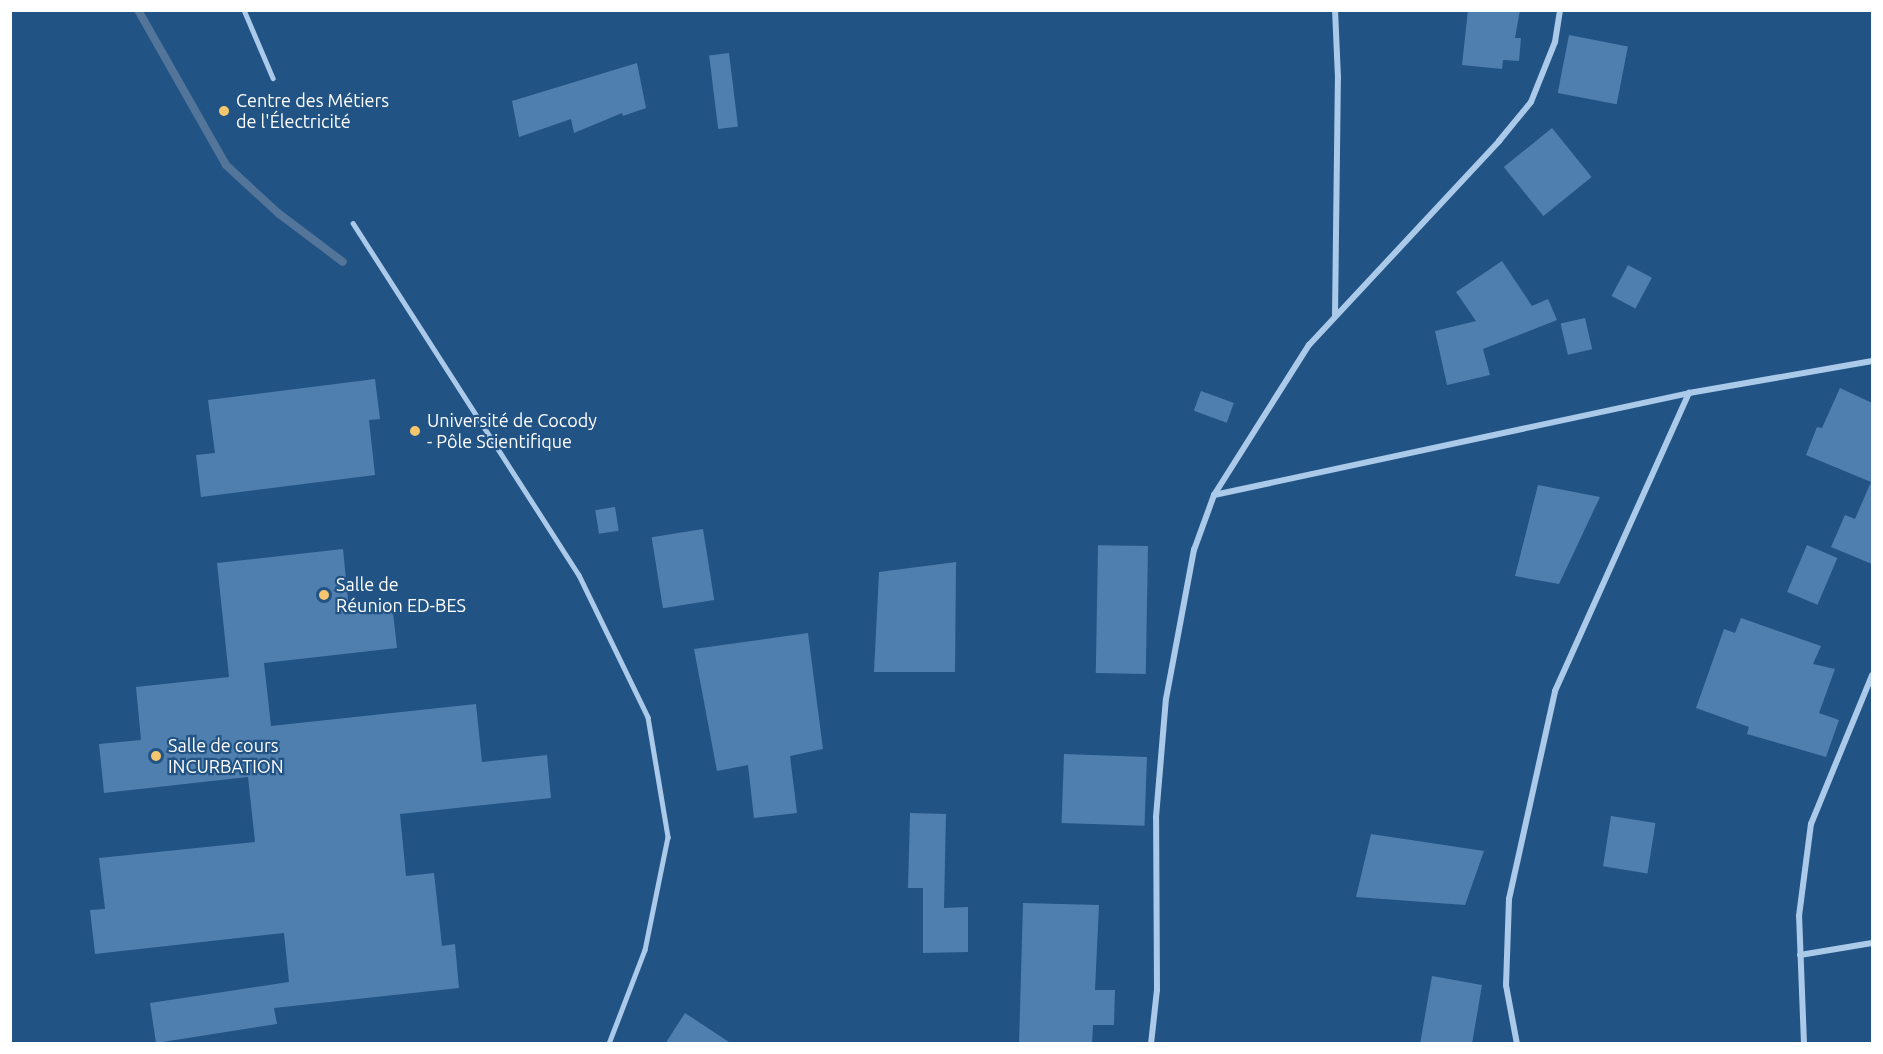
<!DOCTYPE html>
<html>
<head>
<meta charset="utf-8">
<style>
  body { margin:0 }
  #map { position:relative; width:1883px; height:1054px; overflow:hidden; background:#225385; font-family:Ubuntu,sans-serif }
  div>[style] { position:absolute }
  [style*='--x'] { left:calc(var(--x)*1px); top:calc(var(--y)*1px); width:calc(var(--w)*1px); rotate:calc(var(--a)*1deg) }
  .stream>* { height:8px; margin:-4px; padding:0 4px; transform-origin:4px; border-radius:4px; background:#537599 }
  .building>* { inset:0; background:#4f7faf; transform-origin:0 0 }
  .lane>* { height:4.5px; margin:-2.25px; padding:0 2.25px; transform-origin:2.25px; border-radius:2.25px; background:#abcae9 }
  .street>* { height:6px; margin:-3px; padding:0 3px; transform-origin:3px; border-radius:3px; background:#abcae9 }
  .dots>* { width:16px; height:16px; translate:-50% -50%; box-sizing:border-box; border:3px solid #225385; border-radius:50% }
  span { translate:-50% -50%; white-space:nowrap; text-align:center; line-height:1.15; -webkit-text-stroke:4.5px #225385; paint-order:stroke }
  .poi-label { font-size:18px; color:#fff }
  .left { translate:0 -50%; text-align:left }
  .frame { position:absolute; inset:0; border:12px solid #fff; pointer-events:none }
</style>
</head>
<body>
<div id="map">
  <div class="stream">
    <div style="--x:138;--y:10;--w:178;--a:60.4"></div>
    <div style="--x:226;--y:165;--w:71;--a:42.7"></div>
    <div style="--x:278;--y:213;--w:81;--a:37"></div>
  </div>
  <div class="building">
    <div style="clip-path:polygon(1468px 10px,1520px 10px,1515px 38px,1521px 38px,1519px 61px,1503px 60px,1502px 69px,1462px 65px)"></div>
    <div style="left:1569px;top:35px;width:60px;height:59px;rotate:11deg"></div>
    <div style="left:729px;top:53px;width:74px;height:20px;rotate:83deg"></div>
    <div style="clip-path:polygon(637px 63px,646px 108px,623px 116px,622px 113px,574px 133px,571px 119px,519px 137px,512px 101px)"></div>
    <div style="left:1552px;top:128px;width:63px;height:62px;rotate:51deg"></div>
    <div style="clip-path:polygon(1502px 261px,1532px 306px,1548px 299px,1557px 320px,1483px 349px,1490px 375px,1447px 385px,1435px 331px,1476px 321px,1456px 292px)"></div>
    <div style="left:1628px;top:265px;width:27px;height:35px;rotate:28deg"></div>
    <div style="left:1585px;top:318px;width:32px;height:25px;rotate:77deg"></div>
    <div style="clip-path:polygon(375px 379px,380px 419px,369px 420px,375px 475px,201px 497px,196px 455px,215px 453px,208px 400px)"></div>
    <div style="clip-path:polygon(1840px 388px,1872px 403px,1872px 564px,1831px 547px,1845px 515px,1855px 519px,1871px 482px,1806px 455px,1817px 427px,1822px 428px)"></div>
    <div style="left:1201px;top:391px;width:35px;height:21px;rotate:20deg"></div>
    <div style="clip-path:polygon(1538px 485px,1600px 497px,1559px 584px,1515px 576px)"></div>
    <div style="left:615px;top:507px;width:24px;height:20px;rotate:81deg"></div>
    <div style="left:703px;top:529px;width:72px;height:52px;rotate:81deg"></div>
    <div style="left:1807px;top:545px;width:33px;height:51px;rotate:23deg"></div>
    <div style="left:1148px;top:546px;width:128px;height:50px;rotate:91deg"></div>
    <div style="clip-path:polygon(343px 549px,349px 609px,392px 604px,397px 648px,264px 663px,271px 726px,476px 704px,482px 762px,547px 755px,551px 798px,400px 814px,406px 876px,434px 873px,442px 946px,455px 944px,459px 988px,274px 1008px,277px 1024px,156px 1043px,150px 1003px,289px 982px,284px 933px,95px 954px,90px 910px,105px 909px,99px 858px,255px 842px,248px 777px,104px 793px,99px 744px,141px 740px,136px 687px,229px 677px,217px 563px)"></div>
    <div style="clip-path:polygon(956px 562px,955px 672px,874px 672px,879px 572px)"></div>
    <div style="clip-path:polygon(1741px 618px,1821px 646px,1813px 664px,1835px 669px,1819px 713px,1839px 720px,1826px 757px,1747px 734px,1749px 727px,1696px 708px,1724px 629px,1735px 633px)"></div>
    <div style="clip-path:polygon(808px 633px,823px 749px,790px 756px,797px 813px,754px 818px,748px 765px,717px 771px,694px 649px)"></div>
    <div style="left:1064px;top:754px;width:83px;height:69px;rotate:2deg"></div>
    <div style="clip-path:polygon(910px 813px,946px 814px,944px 908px,968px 907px,968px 952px,923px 953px,923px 888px,908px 888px)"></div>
    <div style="left:1611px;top:816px;width:45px;height:51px;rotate:9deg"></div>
    <div style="clip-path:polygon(1371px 834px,1484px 851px,1465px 905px,1356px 897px)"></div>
    <div style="clip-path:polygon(1023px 903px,1099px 905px,1095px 990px,1115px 990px,1114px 1025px,1093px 1025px,1092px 1044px,1019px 1044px)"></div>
    <div style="clip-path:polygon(1432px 976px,1482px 985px,1472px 1044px,1420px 1044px)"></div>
    <div style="clip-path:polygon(685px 1013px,732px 1044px,665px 1044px)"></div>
  </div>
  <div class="lane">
    <div style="--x:244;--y:10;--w:74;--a:66.9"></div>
    <div style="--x:353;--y:223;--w:418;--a:57.3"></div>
    <div style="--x:579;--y:575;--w:158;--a:64.1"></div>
    <div style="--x:648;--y:717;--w:122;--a:80.5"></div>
    <div style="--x:668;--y:837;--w:115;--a:101.5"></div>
    <div style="--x:645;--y:950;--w:101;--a:111"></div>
  </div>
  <div class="street">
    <div style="--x:1335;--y:316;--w:238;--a:-89.3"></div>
    <div style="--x:1338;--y:78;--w:68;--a:-92.5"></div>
    <div style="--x:1214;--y:495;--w:486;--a:-12.1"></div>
    <div style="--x:1689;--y:393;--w:186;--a:-9.9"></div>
    <div style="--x:1800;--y:955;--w:73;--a:-9.5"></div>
    <div style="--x:1151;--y:1044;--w:54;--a:-83.7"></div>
    <div style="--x:1157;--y:990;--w:173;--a:-90.3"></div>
    <div style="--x:1156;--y:817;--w:118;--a:-85.2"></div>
    <div style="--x:1166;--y:699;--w:152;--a:-79.4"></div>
    <div style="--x:1194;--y:550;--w:59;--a:-70"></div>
    <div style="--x:1214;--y:495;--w:178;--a:-57.7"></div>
    <div style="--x:1309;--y:345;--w:279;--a:-47"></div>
    <div style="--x:1499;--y:141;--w:50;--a:-50.6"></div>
    <div style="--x:1531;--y:102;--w:65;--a:-68.2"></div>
    <div style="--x:1555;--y:42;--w:32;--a:-81"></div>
    <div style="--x:1517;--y:1044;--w:60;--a:-100.6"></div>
    <div style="--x:1506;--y:985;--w:86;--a:-88"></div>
    <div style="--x:1509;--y:899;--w:213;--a:-77.5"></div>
    <div style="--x:1555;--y:691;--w:327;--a:-65.8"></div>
    <div style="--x:1804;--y:1044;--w:128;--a:-92.2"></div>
    <div style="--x:1799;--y:916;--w:93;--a:-82.6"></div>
    <div style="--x:1811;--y:824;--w:161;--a:-67.7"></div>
  </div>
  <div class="dots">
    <div style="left:224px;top:111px;background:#f5c66d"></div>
    <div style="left:415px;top:431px;background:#f5c66d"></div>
    <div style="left:324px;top:595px;background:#f5c66d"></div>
    <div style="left:156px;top:756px;background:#f5c66d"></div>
  </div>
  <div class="poi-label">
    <span class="left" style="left:236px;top:111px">Centre des Métiers<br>de l'Électricité</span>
    <span class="left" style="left:427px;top:431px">Université de Cocody<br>- Pôle Scientifique</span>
    <span class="left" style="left:336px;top:595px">Salle de<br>Réunion ED-BES</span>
    <span class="left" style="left:168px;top:756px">Salle de cours<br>INCURBATION</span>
  </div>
  <div class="frame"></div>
</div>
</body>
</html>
